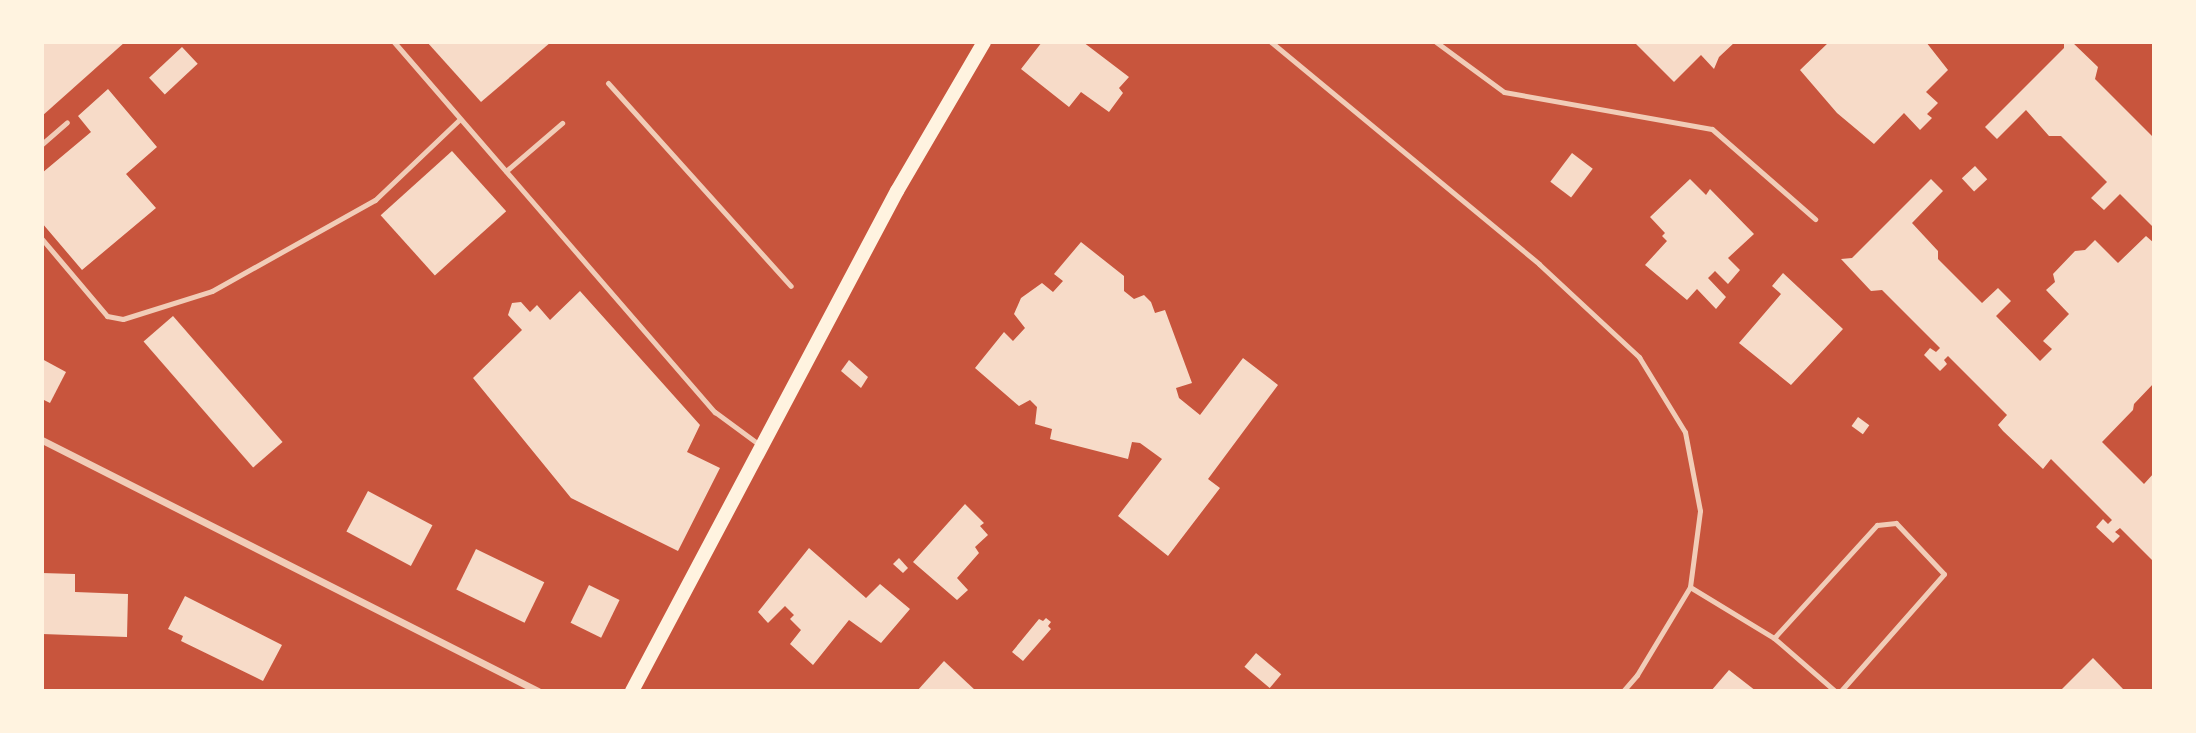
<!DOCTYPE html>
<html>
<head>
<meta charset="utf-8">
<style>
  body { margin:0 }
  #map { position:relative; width:2196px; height:733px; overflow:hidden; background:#c8553d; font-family:Karla,sans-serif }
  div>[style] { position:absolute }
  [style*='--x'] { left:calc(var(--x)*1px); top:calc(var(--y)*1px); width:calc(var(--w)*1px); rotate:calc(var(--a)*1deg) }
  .building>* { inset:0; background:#f7dbc8; transform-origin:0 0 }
  .service>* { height:5px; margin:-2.5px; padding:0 2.5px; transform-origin:2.5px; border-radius:2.5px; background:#f1ccb7 }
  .minor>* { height:7px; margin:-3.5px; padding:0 3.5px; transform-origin:3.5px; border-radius:3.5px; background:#f1ccb7 }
  .secondary>* { height:14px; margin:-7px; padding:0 7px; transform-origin:7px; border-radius:7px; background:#fff3e0 }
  span { translate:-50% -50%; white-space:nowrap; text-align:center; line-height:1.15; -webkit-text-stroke:5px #fff3e0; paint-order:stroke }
  .frame { position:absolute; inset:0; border:44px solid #fff3e0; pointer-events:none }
</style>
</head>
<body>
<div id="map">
  <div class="building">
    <div style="clip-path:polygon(42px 42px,125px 42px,42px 116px)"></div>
    <div style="clip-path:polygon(427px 42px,551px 42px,481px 102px)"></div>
    <div style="clip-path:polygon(1042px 42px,1083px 42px,1129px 77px,1119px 88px,1123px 93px,1109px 112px,1081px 92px,1069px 107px,1021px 69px)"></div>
    <div style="clip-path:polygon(1634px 42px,1735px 42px,1719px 57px,1714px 69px,1701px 55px,1674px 82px)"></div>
    <div style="clip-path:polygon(1829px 42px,1926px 42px,1948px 70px,1926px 92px,1938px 103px,1927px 114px,1932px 118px,1920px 130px,1904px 113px,1874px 144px,1837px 113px,1800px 70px)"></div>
    <div style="clip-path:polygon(2064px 42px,2072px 42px,2098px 67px,2095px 79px,2154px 138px,2154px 228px,2120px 194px,2104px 210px,2091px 198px,2107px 182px,2061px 136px,2049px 136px,2026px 110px,1997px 139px,1985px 127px,2064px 48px)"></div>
    <div style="left:182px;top:47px;width:23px;height:45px;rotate:47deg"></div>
    <div style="clip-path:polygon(108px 89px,157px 147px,126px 174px,156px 208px,82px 270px,42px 223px,42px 173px,91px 132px,78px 116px)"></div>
    <div style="left:452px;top:151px;width:81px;height:96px;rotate:48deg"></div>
    <div style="left:1572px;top:153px;width:26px;height:36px;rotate:37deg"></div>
    <div style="left:1975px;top:166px;width:18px;height:18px;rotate:47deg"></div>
    <div style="clip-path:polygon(1690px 179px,1706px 195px,1710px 189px,1754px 234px,1728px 258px,1740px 270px,1728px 284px,1715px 271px,1708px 278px,1726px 297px,1716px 309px,1697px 289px,1687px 300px,1645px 265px,1667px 241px,1662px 236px,1665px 233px,1650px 217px)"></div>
    <div style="clip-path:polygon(1931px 179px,1943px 191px,1912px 223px,1938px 251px,1938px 259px,1982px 303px,1998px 288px,2011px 301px,1996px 316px,2040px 361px,2052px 349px,2043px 341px,2069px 314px,2046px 290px,2055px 282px,2053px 274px,2075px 251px,2085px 250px,2095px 240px,2118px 263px,2146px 236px,2154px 243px,2154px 383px,2134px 404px,2133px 410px,2102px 442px,2144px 484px,2154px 473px,2154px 562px,2120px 528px,2115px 532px,2120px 536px,2113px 543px,2096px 527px,2103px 519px,2108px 524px,2112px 520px,2051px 459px,2043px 469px,2003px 431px,1998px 425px,2007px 415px,1948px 356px,1944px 360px,1947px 364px,1940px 371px,1924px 355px,1930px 348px,1936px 352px,1940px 348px,1882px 290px,1871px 291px,1841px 259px,1852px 258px)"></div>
    <div style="clip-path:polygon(1081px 242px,1124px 276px,1124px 291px,1134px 299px,1144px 295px,1151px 302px,1155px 313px,1165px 310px,1192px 383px,1176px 388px,1179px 398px,1200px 415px,1243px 358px,1278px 385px,1208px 479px,1220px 488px,1168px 556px,1118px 516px,1162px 459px,1140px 443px,1132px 442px,1128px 459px,1050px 439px,1052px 429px,1035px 424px,1037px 407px,1030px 400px,1019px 406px,975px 368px,1004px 332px,1013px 341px,1025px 328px,1014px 314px,1021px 298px,1042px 283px,1053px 292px,1063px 281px,1054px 274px)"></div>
    <div style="clip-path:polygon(1783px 273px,1843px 329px,1791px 385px,1739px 343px,1781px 294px,1772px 286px)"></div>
    <div style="clip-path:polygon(580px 291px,700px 425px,687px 452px,720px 468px,678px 551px,571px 498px,473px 378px,522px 330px,508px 315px,512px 303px,521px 302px,530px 312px,537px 305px,550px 320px)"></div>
    <div style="left:173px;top:316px;width:167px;height:39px;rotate:49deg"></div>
    <div style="clip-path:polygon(42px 359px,66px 372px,50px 403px,42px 399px)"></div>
    <div style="clip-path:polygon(849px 360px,868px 377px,861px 388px,841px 371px)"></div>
    <div style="left:1858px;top:417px;width:14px;height:11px;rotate:36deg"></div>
    <div style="left:368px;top:491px;width:73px;height:46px;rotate:28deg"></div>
    <div style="clip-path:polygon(965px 504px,984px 523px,980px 526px,988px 535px,975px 547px,979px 553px,957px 578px,968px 590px,957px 600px,913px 562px)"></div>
    <div style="clip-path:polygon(809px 548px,866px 598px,880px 584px,910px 609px,881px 643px,849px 620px,813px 665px,790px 644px,801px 630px,790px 619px,794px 615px,785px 606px,768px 623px,758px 612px)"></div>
    <div style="left:476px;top:549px;width:76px;height:45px;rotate:26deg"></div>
    <div style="clip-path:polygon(899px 558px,908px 568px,903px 573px,893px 564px)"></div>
    <div style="clip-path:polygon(42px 573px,75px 574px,75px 592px,128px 594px,127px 637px,42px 634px)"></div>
    <div style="left:589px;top:585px;width:34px;height:42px;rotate:26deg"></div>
    <div style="clip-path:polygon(185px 596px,282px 645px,263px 681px,181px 641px,183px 636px,168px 629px)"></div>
    <div style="clip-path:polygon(1046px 618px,1051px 622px,1048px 626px,1051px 629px,1023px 661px,1012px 652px,1039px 619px,1043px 621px)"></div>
    <div style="left:1256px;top:653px;width:33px;height:18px;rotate:40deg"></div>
    <div style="clip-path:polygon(2093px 658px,2125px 691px,2060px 691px)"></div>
    <div style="clip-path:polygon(944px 661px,976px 691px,917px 691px)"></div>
    <div style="clip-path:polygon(1729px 670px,1756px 691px,1711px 691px)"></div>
  </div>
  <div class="service">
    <div style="--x:394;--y:42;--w:490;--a:49.1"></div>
    <div style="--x:715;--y:412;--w:56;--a:36.3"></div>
    <div style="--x:1271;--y:42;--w:348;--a:39.6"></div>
    <div style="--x:1539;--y:264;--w:137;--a:42.9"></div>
    <div style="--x:1639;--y:357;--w:88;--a:58.5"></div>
    <div style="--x:1685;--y:432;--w:80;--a:79.2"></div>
    <div style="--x:1700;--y:511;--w:77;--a:97.5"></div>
    <div style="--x:1690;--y:587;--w:103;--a:121.1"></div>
    <div style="--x:1637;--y:675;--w:21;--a:131"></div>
    <div style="--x:1436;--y:42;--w:84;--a:36.3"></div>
    <div style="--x:1504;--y:92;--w:211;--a:10.1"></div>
    <div style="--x:1712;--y:129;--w:137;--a:41.1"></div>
    <div style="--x:608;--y:83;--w:273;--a:48"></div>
    <div style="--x:42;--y:144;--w:33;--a:-41"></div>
    <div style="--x:506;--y:171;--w:74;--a:-40.6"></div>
    <div style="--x:42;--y:239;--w:101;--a:49.8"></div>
    <div style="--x:107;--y:316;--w:16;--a:11"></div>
    <div style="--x:123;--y:319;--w:93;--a:-17.5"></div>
    <div style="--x:212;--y:291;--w:187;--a:-29.2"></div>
    <div style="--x:375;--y:200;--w:117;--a:-43.6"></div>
    <div style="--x:1690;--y:587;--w:98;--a:31.3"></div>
    <div style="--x:1774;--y:638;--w:81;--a:41"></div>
    <div style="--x:1774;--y:638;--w:153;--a:-47.7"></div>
    <div style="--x:1877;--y:525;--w:19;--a:-6"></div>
    <div style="--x:1896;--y:523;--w:70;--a:46.7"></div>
    <div style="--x:1944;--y:574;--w:156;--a:131.4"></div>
  </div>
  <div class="minor">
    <div style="--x:42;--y:440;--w:556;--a:26.84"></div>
  </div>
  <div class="secondary">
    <div style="--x:632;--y:691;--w:566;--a:-62.08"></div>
    <div style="--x:897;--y:191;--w:173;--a:-59.7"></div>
  </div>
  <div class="frame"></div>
</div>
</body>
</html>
